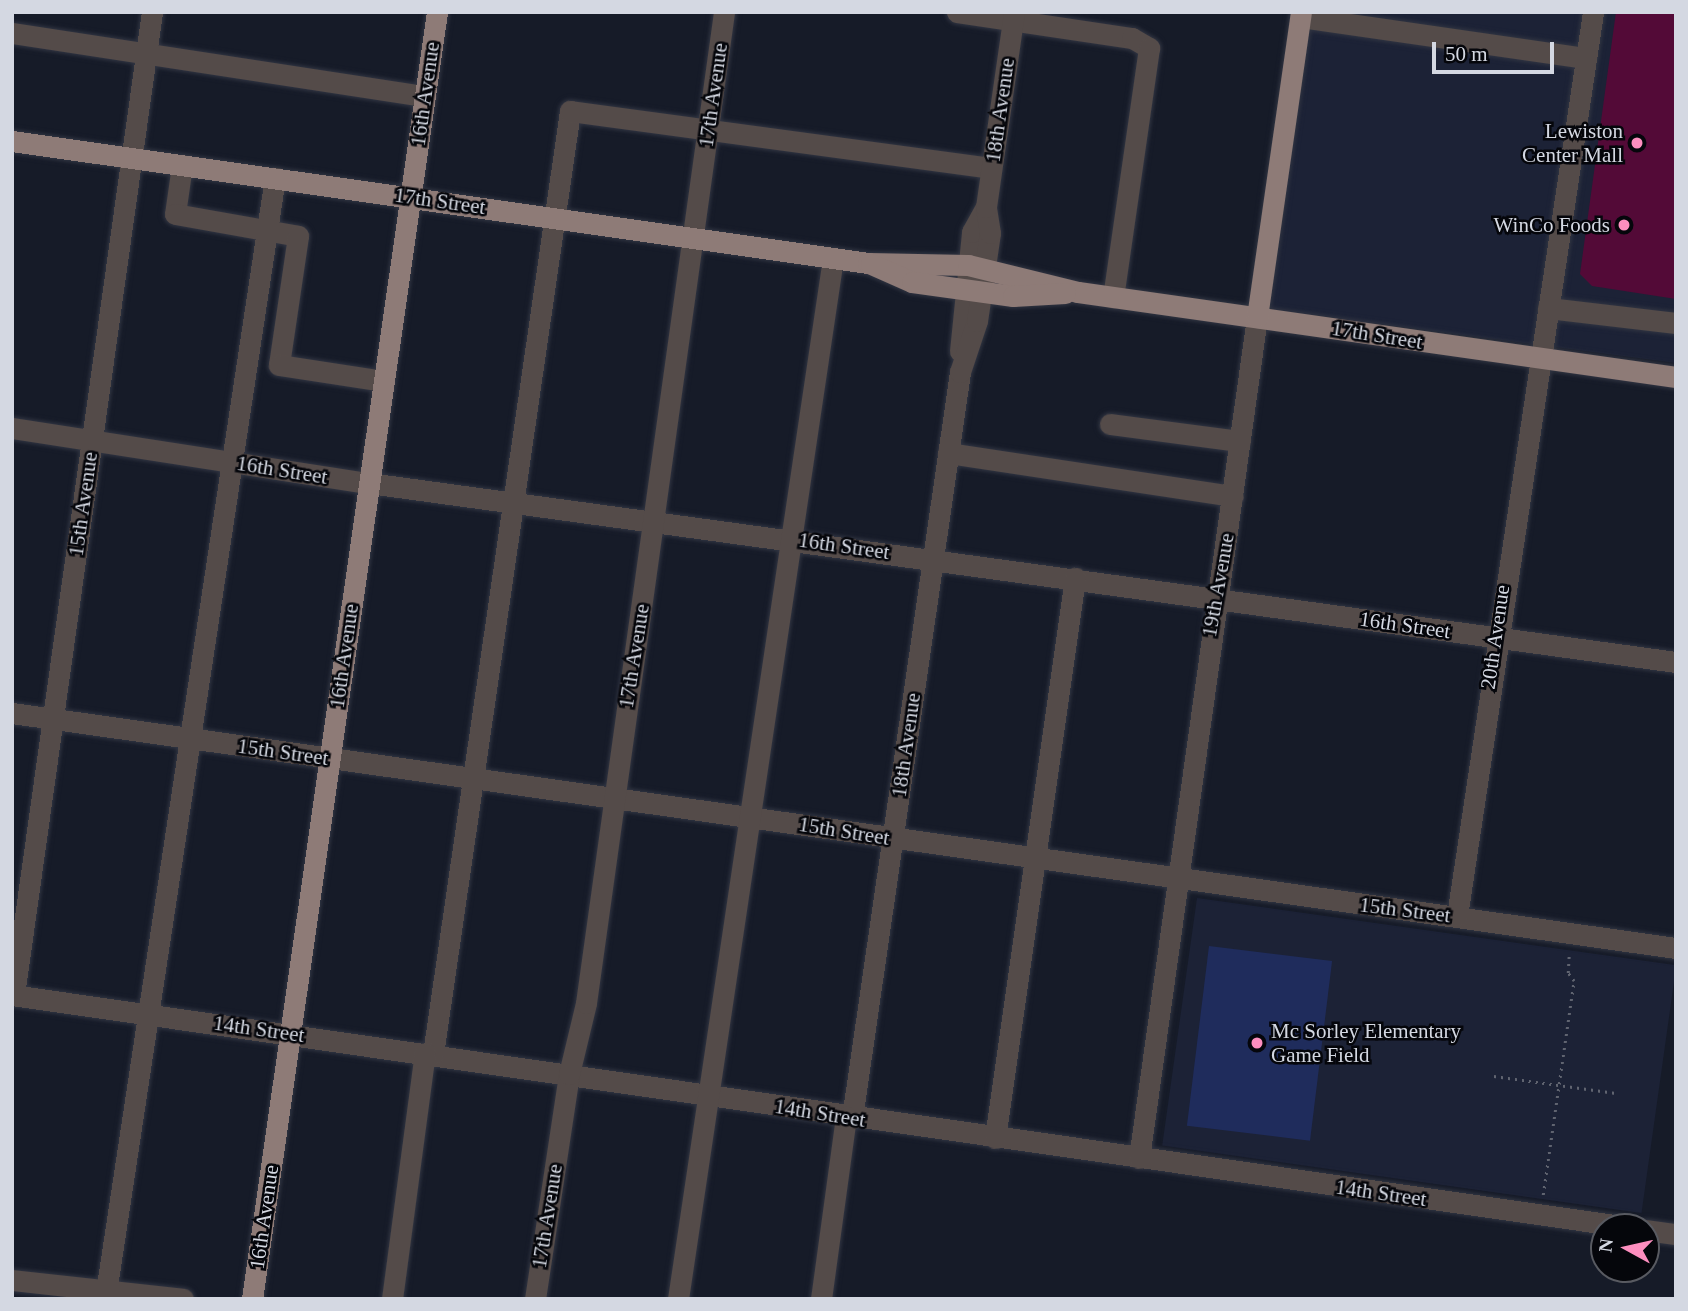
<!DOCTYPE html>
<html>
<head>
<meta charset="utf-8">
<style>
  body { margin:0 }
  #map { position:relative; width:1688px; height:1311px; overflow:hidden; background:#161b28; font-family:Georgia,serif }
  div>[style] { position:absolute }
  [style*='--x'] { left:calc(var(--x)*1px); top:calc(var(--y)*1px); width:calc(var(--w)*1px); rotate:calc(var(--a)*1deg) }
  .built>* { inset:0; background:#1c2236; transform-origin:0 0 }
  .green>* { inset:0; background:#1f2c5c; transform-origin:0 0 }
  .building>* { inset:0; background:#530a37 }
  .path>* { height:2.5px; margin-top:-1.25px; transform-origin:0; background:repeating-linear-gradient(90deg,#606470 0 2px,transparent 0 7px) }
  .roads { filter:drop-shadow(0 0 2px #313542) drop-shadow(0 0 2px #313542) }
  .minor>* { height:21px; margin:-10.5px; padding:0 10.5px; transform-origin:10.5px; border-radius:10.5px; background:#544b49 }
  .major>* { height:21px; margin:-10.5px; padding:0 10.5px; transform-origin:10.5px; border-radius:10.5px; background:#8e7b77 }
  .dots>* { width:19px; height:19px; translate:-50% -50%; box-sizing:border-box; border:4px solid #05060b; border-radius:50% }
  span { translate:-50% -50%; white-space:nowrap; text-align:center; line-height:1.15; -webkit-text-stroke:5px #05060b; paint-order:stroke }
  .street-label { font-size:21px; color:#d4d8e2 }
  .poi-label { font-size:21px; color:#d4d8e2 }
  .right { translate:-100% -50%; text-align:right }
  .left { translate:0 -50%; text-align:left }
  .frame { position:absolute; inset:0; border:14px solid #d4d8e2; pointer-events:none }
  .north { position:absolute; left:1590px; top:1213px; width:70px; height:70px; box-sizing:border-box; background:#05060b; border:2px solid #585a61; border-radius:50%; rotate:278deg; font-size:19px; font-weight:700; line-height:28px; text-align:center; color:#d4d8e2 }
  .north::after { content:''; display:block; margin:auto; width:24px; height:32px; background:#fd8ebf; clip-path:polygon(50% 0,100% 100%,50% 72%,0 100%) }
  .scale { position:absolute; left:1432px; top:42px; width:122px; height:32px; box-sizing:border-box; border:4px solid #d4d8e2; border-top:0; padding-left:9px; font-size:21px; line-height:24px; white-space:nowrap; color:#d4d8e2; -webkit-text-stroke:5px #05060b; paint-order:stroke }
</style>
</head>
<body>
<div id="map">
  <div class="built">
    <div style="clip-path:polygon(1310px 12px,1676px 12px,1676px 363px,1266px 309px)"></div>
    <div style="left:1197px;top:898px;width:484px;height:250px;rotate:8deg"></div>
  </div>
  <div class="green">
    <div style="left:1209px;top:946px;width:124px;height:181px;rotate:7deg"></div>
  </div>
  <div class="building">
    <div style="clip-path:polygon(1616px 12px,1676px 12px,1676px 299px,1592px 286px,1580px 274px)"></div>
  </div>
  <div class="path">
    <div style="--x:1494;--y:1076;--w:123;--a:7.9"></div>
    <div style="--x:1543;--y:1195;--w:216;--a:-81.8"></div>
    <div style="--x:1574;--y:981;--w:10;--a:-127"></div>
    <div style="--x:1568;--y:973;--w:17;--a:-87"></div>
  </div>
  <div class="roads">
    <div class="minor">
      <div style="--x:957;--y:12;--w:177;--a:8.5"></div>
      <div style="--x:1132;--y:38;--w:20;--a:30"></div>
      <div style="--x:1149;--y:48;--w:252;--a:98.2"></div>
      <div style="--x:1301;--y:17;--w:288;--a:8.2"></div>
      <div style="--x:12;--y:33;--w:418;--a:8.7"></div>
      <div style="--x:182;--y:165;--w:49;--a:98.1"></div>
      <div style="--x:175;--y:214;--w:125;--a:10.1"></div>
      <div style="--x:298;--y:236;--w:130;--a:98.4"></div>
      <div style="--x:279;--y:365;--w:106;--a:8.7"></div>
      <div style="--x:1548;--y:308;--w:129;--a:6.7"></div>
      <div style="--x:960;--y:351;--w:120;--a:-84.2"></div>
      <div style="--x:972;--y:232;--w:29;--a:-61"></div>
      <div style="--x:1110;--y:424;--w:131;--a:7.5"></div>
      <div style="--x:12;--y:428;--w:361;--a:8.8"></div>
      <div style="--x:369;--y:483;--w:1319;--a:7.8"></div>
      <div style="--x:948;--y:453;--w:288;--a:8.6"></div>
      <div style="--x:12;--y:713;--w:1681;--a:8.04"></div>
      <div style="--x:1457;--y:916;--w:914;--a:-81.44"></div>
      <div style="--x:12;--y:995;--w:1633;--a:8.17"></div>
      <div style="--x:14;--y:995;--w:993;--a:-82.01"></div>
      <div style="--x:433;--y:1054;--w:953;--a:-81.73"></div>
      <div style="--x:570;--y:111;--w:425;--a:7.7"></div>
      <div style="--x:852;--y:1118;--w:754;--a:-81.76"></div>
      <div style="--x:960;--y:372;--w:54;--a:-71.6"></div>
      <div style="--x:977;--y:321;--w:89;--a:-81.6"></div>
      <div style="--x:990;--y:233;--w:26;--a:-99"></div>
      <div style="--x:986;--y:207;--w:197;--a:-81.8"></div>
      <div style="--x:995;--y:1138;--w:566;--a:-81.87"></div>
      <div style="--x:1139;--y:1158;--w:849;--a:-82.01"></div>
      <div style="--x:1646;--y:1230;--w:30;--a:8"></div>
      <div style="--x:12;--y:1280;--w:172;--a:6.3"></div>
      <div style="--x:105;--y:1299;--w:1134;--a:-81.38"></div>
      <div style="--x:392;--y:1299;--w:248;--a:-82.4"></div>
      <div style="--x:535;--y:1299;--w:228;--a:-81.4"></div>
      <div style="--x:569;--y:1074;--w:73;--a:-76.5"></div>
      <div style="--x:586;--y:1003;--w:1001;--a:-82.07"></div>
      <div style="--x:678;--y:1299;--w:1052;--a:-81.53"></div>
      <div style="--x:821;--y:1299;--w:184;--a:-82.2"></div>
    </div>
    <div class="major">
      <div style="--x:12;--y:141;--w:865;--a:8.11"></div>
      <div style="--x:868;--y:263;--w:100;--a:1.1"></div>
      <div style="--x:968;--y:265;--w:113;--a:13.8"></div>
      <div style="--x:1078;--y:292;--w:604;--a:8.09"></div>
      <div style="--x:871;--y:264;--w:45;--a:23.7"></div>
      <div style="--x:912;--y:282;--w:102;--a:7.9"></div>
      <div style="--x:1013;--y:296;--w:52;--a:-3.3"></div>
      <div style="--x:1257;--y:317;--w:308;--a:-81.8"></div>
      <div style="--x:252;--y:1299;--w:1300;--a:-81.82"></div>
    </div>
  </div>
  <div class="dots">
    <div style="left:1637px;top:143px;background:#fd8ebf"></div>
    <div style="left:1624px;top:225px;background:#fd8ebf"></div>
    <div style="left:1257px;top:1043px;background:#fd8ebf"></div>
  </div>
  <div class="street-label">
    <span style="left:425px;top:94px;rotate:-82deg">16th Avenue</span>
    <span style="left:713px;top:95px;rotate:-82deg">17th Avenue</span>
    <span style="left:1000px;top:110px;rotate:-82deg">18th Avenue</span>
    <span style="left:440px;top:201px;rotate:8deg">17th Street</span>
    <span style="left:1377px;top:335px;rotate:9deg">17th Street</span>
    <span style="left:282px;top:470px;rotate:9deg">16th Street</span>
    <span style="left:83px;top:504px;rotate:-82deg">15th Avenue</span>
    <span style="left:844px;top:546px;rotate:8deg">16th Street</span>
    <span style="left:1218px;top:585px;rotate:-80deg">19th Avenue</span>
    <span style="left:1405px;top:625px;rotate:8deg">16th Street</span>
    <span style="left:1495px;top:637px;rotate:-82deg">20th Avenue</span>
    <span style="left:344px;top:656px;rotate:-82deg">16th Avenue</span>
    <span style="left:634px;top:656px;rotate:-81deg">17th Avenue</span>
    <span style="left:906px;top:745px;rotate:-82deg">18th Avenue</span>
    <span style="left:283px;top:752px;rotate:8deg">15th Street</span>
    <span style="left:844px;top:831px;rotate:9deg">15th Street</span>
    <span style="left:1405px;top:910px;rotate:7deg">15th Street</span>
    <span style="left:259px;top:1029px;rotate:8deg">14th Street</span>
    <span style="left:820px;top:1113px;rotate:9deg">14th Street</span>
    <span style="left:1381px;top:1193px;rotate:8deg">14th Street</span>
    <span style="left:547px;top:1216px;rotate:-81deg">17th Avenue</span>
    <span style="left:264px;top:1217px;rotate:-82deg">16th Avenue</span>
  </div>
  <div class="poi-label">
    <span class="right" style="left:1623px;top:143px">Lewiston<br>Center Mall</span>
    <span class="right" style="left:1610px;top:225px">WinCo Foods</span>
    <span class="left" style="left:1271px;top:1043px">Mc Sorley Elementary<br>Game Field</span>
  </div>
  <div class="frame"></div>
  <div class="north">N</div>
  <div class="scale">50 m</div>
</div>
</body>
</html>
